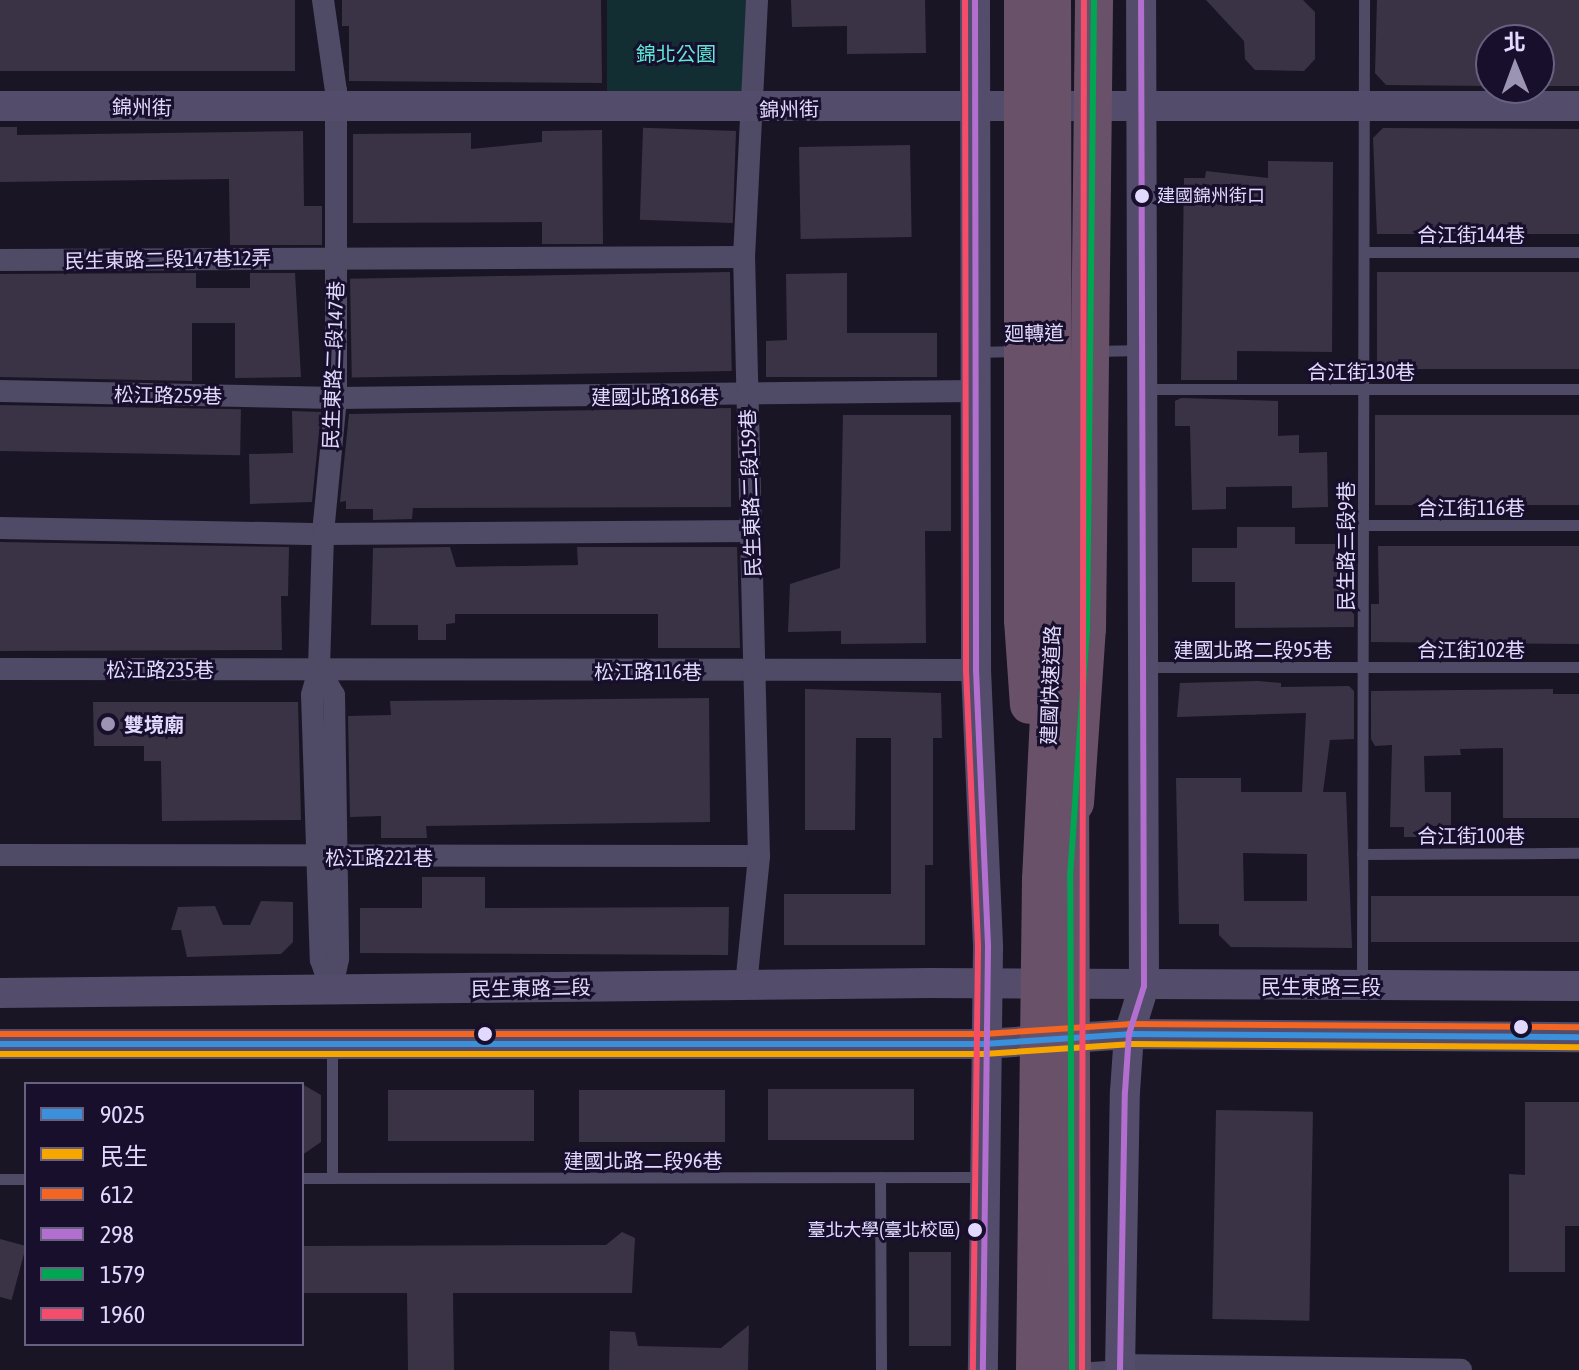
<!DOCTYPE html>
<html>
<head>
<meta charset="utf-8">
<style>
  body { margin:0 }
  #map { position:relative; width:1579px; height:1370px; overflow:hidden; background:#1a1525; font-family:"Asap Condensed","Noto Sans TC",sans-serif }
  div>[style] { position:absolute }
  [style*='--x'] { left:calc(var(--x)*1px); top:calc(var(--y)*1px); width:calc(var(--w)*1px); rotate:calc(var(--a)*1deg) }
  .green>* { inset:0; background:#132e33; transform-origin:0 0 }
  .building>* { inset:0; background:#3a3346; transform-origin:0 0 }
  .lane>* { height:11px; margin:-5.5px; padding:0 5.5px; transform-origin:5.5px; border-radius:5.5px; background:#4f4a66 }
  .street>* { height:22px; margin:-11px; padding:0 11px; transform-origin:11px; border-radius:11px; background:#4f4a66 }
  .secondary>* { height:30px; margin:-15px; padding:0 15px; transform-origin:15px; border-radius:15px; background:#534d6b }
  .highway-bridge>* { height:38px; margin:-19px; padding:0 19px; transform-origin:19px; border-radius:19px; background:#69516a }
  .bus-1>* { height:6px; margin:-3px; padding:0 3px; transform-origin:3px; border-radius:3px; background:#3a90db }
  .bus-2>* { height:6px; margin:-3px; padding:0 3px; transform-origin:3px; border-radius:3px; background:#f7a600 }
  .bus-3>* { height:6px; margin:-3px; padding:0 3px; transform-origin:3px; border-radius:3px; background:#f26522 }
  .bus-4>* { height:6px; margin:-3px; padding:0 3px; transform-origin:3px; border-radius:3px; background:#b36fd0 }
  .bus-5>* { height:6px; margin:-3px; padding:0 3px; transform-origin:3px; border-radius:3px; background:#00a651 }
  .bus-6>* { height:6px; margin:-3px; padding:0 3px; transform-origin:3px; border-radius:3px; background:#f44d6c }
  .dots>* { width:22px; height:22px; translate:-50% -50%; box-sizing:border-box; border:4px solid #170f2b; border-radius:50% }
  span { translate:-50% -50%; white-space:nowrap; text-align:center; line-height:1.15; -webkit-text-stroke:6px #170f2b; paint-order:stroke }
  .bus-label { font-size:18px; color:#e2d9ff }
  .left { translate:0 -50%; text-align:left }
  .right { translate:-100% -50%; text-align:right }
  .park-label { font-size:20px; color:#5de7d7 }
  .street-label { font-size:20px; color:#e2d9ff }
  .poi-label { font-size:20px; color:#e2d9ff; font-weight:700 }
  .legend { position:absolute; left:24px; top:1082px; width:280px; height:264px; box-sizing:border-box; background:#170f2b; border:2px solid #686080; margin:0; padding:10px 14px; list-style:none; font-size:24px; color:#e2d9ff }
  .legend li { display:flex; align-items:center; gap:16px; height:40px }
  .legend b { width:40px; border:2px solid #686080 }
  .north { position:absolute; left:1475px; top:24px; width:80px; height:80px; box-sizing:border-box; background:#170f2b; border:2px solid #686080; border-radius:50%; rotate:359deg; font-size:22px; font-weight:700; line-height:32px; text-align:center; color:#e2d9ff }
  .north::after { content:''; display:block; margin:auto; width:28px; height:36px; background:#9c94b3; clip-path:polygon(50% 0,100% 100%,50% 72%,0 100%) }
</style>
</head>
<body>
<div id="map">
  <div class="green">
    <div style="left:607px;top:0;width:139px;height:106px"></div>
  </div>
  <div class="building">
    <div style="left:0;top:0;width:295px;height:71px"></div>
    <div style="clip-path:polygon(342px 0,601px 0,602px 83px,349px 81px,349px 26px,342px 26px)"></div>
    <div style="clip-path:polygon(791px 0,925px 0,926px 53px,847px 54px,847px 26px,792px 27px)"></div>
    <div style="clip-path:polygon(1206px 0,1303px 0,1315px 12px,1315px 59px,1304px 71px,1255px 70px,1245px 59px,1244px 41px)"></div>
    <div style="clip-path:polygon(1377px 0,1579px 0,1579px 86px,1539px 86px,1539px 40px,1491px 40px,1491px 86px,1386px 85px,1375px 73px)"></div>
    <div style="clip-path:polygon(0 127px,17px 127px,17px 135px,303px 131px,304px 206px,322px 206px,322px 245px,230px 245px,229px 179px,0 182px)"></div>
    <div style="clip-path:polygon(1383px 128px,1579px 129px,1579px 234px,1377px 234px,1373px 138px)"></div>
    <div style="clip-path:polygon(602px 130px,603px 244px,542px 244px,542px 222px,353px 223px,353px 134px,471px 133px,471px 149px,542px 142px,542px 131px)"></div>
    <div style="left:736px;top:131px;width:92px;height:93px;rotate:92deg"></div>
    <div style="left:910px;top:145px;width:92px;height:111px;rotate:89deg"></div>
    <div style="clip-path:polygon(1268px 161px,1333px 162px,1332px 352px,1237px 351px,1237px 380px,1181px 380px,1184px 178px,1205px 178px,1206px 171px,1268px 178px)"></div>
    <div style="left:730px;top:272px;width:99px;height:380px;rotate:89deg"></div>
    <div style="left:1377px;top:272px;width:202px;height:97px"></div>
    <div style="clip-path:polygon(196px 273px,196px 288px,250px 288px,250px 273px,295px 273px,301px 377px,235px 378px,235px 323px,192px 323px,192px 381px,0 377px,0 274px)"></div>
    <div style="clip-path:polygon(847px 273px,847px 333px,937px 333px,937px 377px,766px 377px,766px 341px,787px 340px,786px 274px)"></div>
    <div style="clip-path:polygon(1181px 398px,1278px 401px,1278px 436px,1299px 435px,1299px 453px,1327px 452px,1328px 507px,1292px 508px,1292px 486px,1226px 487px,1226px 509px,1192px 510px,1190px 426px,1175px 426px,1175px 401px)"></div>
    <div style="left:0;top:405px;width:241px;height:46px;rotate:1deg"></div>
    <div style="clip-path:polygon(731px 408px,731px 507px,413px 508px,412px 519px,373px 520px,373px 509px,346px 509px,346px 501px,340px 502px,349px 414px)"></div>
    <div style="clip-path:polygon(292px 411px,321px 412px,312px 502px,250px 504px,249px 454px,293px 453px)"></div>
    <div style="clip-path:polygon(843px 415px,951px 415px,951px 531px,925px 531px,926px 643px,841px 644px,841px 631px,788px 632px,790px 584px,840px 568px)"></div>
    <div style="left:1375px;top:415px;width:204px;height:90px"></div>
    <div style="clip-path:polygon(1237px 527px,1295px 527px,1295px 544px,1339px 544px,1340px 603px,1354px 603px,1354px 627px,1235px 628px,1235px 582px,1192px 582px,1192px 548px,1237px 548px)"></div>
    <div style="clip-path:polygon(0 542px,289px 547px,288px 596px,281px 596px,282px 650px,0 651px)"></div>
    <div style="clip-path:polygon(1378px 546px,1579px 546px,1579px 644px,1371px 642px,1371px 604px,1379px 604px)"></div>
    <div style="clip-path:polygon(450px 547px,456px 567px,578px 565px,577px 547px,737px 547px,740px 648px,658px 648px,658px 614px,455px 614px,455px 623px,446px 624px,446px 640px,418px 640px,418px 625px,371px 625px,373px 548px)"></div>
    <div style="clip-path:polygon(evenodd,1258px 681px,1281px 683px,1281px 687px,1349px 686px,1354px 691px,1354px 739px,1330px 740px,1323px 792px,1346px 792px,1352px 948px,1231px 947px,1219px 935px,1219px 924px,1179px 924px,1176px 778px,1241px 778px,1241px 792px,1302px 792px,1306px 713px,1177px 717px,1180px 683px,1258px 681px,1243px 853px,1307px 854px,1307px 901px,1244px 901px,1243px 853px)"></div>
    <div style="clip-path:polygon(805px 689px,941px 693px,942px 738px,933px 738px,933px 865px,925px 865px,925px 945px,784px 945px,784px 894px,891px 894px,891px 738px,856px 738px,855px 830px,805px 830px)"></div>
    <div style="clip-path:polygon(1553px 689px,1553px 694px,1579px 694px,1579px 818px,1503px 818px,1503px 748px,1460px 749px,1461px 755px,1424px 756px,1425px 792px,1451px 792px,1451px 826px,1425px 826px,1425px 837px,1404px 837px,1404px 827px,1390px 827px,1392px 745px,1375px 746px,1371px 739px,1371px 691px)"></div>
    <div style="clip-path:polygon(709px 698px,710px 822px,426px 826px,427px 838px,381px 838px,381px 816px,350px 817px,348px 716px,391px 715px,390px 701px)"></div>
    <div style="clip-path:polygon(93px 702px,298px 702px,301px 820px,162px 821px,161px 761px,144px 761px,144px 746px,94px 746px)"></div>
    <div style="clip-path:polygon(422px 877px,485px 877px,485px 908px,729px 907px,728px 955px,360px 953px,360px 908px,422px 908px)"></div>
    <div style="left:1371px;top:896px;width:208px;height:46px"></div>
    <div style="clip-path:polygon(261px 901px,293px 902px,293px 942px,281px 954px,187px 957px,181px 930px,171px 930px,178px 907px,215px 906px,223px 925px,250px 925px)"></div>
    <div style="clip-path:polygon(302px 1084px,321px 1095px,321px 1142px,302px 1155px)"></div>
    <div style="left:768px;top:1089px;width:146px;height:51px"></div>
    <div style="left:388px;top:1090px;width:146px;height:51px"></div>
    <div style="left:579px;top:1090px;width:146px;height:52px"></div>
    <div style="clip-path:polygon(1525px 1102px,1579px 1102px,1579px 1226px,1565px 1226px,1565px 1272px,1509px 1272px,1509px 1174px,1525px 1175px)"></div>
    <div style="left:1216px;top:1110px;width:97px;height:209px;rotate:1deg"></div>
    <div style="clip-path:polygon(622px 1232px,635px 1238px,632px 1293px,453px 1293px,454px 1370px,408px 1370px,407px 1293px,302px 1293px,302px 1246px,606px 1245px)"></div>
    <div style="left:0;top:1239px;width:27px;height:56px;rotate:15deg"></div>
    <div style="left:909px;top:1252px;width:42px;height:94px"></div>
    <div style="clip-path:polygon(749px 1325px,748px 1370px,609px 1370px,610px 1331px,635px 1332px,638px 1346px,721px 1348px)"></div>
  </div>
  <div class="lane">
    <div style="--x:1364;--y:252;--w:215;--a:0"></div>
    <div style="--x:1095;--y:351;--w:47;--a:-1.2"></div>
    <div style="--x:975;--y:352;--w:43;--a:-1.3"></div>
    <div style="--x:1144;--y:389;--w:435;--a:0"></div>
    <div style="--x:1363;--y:525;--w:216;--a:0"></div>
    <div style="--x:1144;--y:667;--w:435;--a:0"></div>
    <div style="--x:1362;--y:854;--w:217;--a:-0.3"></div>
    <div style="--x:1362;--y:982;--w:982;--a:-89.88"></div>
    <div style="--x:332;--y:1045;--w:133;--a:90"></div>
    <div style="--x:880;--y:1177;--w:193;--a:89.7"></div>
    <div style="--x:302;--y:1178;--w:682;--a:-0.08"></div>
    <div style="--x:0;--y:1179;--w:26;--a:0"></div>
    <div style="--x:1077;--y:1368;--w:43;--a:-4"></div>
  </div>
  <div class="street">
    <div style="--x:323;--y:0;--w:92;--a:81.9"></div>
    <div style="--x:336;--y:91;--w:307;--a:90"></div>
    <div style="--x:336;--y:398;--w:137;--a:95.5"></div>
    <div style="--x:323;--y:534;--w:136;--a:91.7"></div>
    <div style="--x:319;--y:670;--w:26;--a:106"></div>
    <div style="--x:312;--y:695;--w:265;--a:88.1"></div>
    <div style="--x:321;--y:960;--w:34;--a:71"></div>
    <div style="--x:0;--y:260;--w:744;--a:-0.23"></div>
    <div style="--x:0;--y:391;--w:336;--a:1.2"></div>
    <div style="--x:336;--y:398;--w:638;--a:-0.63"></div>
    <div style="--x:0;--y:528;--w:323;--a:1.1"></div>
    <div style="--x:323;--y:534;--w:428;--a:-0.4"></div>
    <div style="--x:0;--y:669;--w:976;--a:0.06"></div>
    <div style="--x:319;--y:670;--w:29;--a:59"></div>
    <div style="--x:334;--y:695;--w:264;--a:89.1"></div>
    <div style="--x:338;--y:959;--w:30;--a:102"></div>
    <div style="--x:0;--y:855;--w:759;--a:0.08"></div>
    <div style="--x:746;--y:985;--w:130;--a:-84.2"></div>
    <div style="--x:759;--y:856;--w:599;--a:-91.43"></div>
    <div style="--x:744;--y:257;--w:257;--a:-87.1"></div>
    <div style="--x:1120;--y:1365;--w:341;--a:0.8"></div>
  </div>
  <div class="secondary">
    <div style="--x:975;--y:0;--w:670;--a:89.91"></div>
    <div style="--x:976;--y:670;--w:278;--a:87.5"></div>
    <div style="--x:988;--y:948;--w:422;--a:90.7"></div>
    <div style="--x:0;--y:106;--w:1579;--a:0"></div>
    <div style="--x:0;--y:993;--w:931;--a:-0.62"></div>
    <div style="--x:931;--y:983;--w:648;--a:0.27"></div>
    <div style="--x:0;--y:1044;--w:984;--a:0"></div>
    <div style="--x:984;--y:1044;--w:145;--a:-3.9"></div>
    <div style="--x:1129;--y:1034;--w:450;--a:0.4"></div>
    <div style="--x:1120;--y:1370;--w:278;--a:-89"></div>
    <div style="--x:1125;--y:1092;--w:58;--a:-86.1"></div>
    <div style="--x:1129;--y:1034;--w:50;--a:-72.6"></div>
    <div style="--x:1144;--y:986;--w:986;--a:-90.17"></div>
  </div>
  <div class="highway-bridge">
    <div style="--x:1023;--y:0;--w:620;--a:90"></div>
    <div style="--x:1023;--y:620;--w:85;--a:86"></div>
    <div style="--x:1070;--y:775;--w:595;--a:89.81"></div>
    <div style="--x:1075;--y:803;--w:174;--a:-86.1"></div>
    <div style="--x:1087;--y:629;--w:629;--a:-89.36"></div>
    <div style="--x:1035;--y:1370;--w:490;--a:-89.3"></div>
    <div style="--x:1041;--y:880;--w:248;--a:-87.2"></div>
    <div style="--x:1053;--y:632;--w:632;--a:-90.09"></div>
  </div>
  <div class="bus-1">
    <div style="--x:0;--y:1044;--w:984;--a:0"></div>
    <div style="--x:984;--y:1044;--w:145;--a:-3.9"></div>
    <div style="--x:1129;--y:1034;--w:450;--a:0.4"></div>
  </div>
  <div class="bus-2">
    <div style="--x:0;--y:1054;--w:984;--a:0"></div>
    <div style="--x:984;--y:1054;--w:145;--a:-3.9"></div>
    <div style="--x:1129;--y:1044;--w:450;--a:0.4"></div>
  </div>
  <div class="bus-3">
    <div style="--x:0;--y:1034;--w:984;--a:0"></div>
    <div style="--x:984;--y:1034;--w:145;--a:-3.9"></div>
    <div style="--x:1129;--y:1024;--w:450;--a:0.4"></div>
  </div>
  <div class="bus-4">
    <div style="--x:975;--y:0;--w:670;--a:89.91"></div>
    <div style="--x:976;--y:670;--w:278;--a:87.5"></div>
    <div style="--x:988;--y:948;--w:422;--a:90.7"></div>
    <div style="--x:1120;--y:1370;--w:278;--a:-89"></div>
    <div style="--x:1125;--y:1092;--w:58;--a:-86.1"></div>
    <div style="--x:1129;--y:1034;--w:50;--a:-72.6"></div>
    <div style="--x:1144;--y:986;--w:986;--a:-90.17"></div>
  </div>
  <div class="bus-5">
    <div style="--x:1072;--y:1370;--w:493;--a:-90.2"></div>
    <div style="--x:1070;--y:877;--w:249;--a:-86.1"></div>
    <div style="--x:1087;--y:629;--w:629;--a:-89.36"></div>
  </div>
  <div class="bus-6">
    <div style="--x:965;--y:0;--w:670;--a:89.91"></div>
    <div style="--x:966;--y:670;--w:278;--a:87.5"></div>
    <div style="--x:978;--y:948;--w:422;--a:90.7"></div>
    <div style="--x:1082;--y:1370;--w:1370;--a:-89.92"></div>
  </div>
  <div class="dots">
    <div style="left:1142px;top:196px;background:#e2d9ff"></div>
    <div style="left:108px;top:724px;background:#9c94b3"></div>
    <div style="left:1521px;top:1027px;background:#e2d9ff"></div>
    <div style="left:485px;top:1034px;background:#e2d9ff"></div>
    <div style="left:975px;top:1230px;background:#e2d9ff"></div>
  </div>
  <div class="bus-label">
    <span class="left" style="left:1157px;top:196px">建國錦州街口</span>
    <span class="right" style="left:960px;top:1230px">臺北大學(臺北校區)</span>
  </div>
  <div class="park-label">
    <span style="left:676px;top:53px">錦北公園</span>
  </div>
  <div class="street-label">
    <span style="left:142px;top:107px;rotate:1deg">錦州街</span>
    <span style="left:789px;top:109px;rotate:-1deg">錦州街</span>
    <span style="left:1471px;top:234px">合江街144巷</span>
    <span style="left:168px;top:259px;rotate:-1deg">民生東路二段147巷12弄</span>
    <span style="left:1034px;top:333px;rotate:-1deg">廻轉道</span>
    <span style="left:333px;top:365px;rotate:-88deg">民生東路二段147巷</span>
    <span style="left:1361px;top:371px">合江街130巷</span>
    <span style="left:168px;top:395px;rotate:1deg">松江路259巷</span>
    <span style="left:655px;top:396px">建國北路186巷</span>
    <span style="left:750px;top:493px;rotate:-92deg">民生東路二段159巷</span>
    <span style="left:1471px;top:507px">合江街116巷</span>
    <span style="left:1345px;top:546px;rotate:-90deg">民生路三段9巷</span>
    <span style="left:1253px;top:649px">建國北路二段95巷</span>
    <span style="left:1471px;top:649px">合江街102巷</span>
    <span style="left:160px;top:669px">松江路235巷</span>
    <span style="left:648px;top:671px">松江路116巷</span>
    <span style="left:1050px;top:685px;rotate:-88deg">建國快速道路</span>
    <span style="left:1471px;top:835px">合江街100巷</span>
    <span style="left:379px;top:857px">松江路221巷</span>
    <span style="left:1321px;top:986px">民生東路三段</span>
    <span style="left:531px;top:988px;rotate:-1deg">民生東路二段</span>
    <span style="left:643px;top:1160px">建國北路二段96巷</span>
  </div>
  <div class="poi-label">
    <span class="left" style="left:124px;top:724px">雙境廟</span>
  </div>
  <ul class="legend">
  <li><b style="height:10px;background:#3a90db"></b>9025</li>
  <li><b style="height:10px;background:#f7a600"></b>民生</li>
  <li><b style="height:10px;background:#f26522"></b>612</li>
  <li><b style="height:10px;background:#b36fd0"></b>298</li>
  <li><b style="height:10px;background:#00a651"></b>1579</li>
  <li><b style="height:10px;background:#f44d6c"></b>1960</li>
  </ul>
  <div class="north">北</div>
</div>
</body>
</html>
